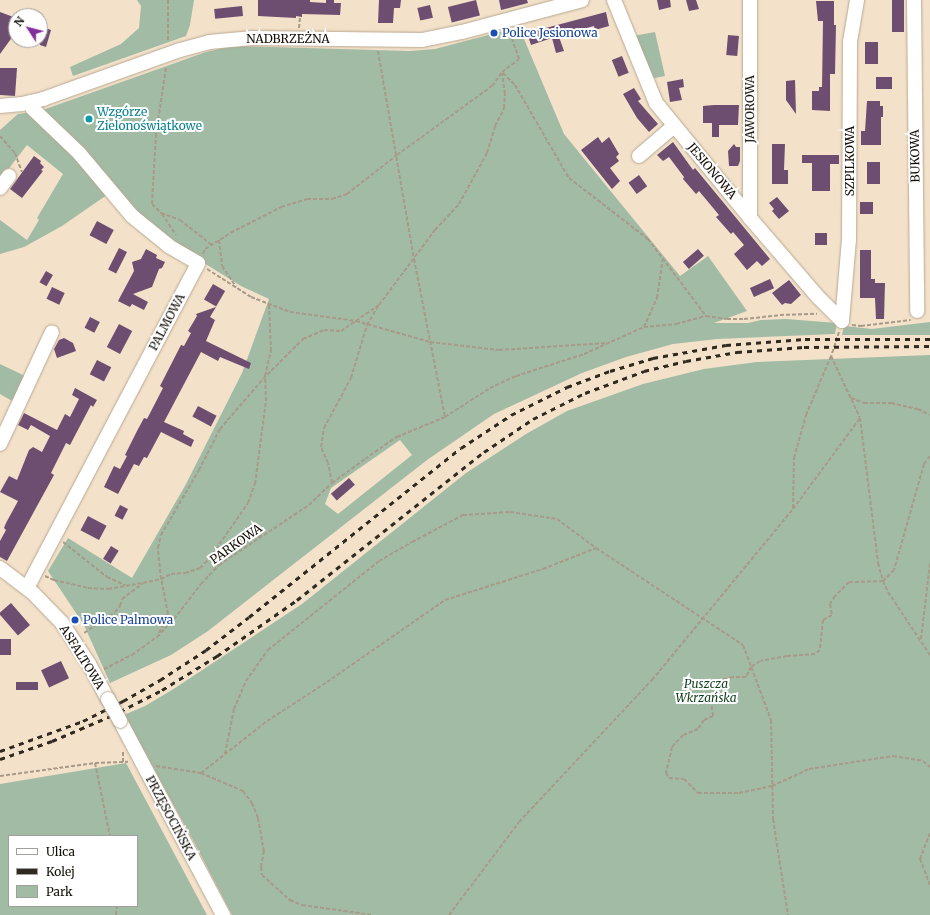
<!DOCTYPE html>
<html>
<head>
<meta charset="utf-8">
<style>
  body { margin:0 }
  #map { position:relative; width:930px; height:915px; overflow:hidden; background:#f3e1ca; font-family:Merriweather,serif }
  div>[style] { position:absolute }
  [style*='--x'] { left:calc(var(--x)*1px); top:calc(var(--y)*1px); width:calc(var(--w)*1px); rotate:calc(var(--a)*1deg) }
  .green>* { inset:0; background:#a2bba5 }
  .building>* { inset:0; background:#6e4e70; transform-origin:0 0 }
  .path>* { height:2px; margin-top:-1px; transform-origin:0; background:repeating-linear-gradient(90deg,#a79a88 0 4px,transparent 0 6px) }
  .roads { filter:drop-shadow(0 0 1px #b9a891) drop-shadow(0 0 1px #b9a891) }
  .minor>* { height:14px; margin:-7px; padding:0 7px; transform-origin:7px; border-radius:7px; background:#fff }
  .rail>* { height:3px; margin-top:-1.5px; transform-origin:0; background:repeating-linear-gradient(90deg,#30291f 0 5px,transparent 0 10px) }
  .bridges { filter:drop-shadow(0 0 1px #b9a891) drop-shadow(0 0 1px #b9a891) }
  .minor-bridge>* { height:14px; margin:-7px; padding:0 7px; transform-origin:7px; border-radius:7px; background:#fff }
  .dots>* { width:11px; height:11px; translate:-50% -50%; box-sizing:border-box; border:2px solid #fff; border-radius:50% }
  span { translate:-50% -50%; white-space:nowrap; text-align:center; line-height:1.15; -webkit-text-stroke:4px #fff; paint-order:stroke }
  .transit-label { font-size:12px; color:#164399 }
  .left { translate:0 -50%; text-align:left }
  .street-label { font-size:12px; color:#130e06 }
  .culture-label { font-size:12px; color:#0d838f }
  .park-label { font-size:12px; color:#103e1c; font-style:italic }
  .legend { position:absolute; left:8px; top:835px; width:130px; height:72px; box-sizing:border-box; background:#fff; border:1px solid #a19f9b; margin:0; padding:5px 7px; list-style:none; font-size:12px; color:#130e06 }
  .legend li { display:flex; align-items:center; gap:8px; height:20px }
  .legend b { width:20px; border:1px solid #a19f9b }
  .north { position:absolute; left:8px; top:8px; width:40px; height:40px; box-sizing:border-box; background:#fff; border:1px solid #a19f9b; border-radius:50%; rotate:306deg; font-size:11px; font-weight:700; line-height:16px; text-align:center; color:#130e06 }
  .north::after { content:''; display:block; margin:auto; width:14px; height:18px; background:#842e9c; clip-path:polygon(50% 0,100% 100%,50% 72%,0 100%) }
</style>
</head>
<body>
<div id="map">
  <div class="green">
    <div style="clip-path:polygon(137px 0,194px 0,190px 25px,186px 36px,73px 76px,70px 67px,121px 44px,139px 28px,141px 6px)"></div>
    <div style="clip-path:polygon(evenodd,519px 27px,564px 134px,680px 276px,708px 256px,747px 311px,714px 323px,748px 323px,761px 320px,786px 319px,837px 323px,835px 334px,717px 339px,673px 344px,626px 357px,582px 373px,494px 414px,427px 460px,208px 631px,171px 655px,110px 683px,84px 625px,48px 571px,68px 538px,132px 578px,186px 484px,242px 373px,269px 299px,241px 286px,204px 263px,140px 219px,114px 190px,62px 226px,24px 247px,0 254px,0 220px,27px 240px,39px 220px,37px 218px,63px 174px,27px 145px,0 180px,0 130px,18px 114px,40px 111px,206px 52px,228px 47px,240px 46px,410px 51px,435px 49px,519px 27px,400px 440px,412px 455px,338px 514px,325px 504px,331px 488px,400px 440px)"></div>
    <div style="clip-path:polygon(655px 32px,665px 76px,650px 79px,633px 36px)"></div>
    <div style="clip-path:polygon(930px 322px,930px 335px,842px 335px,844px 326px,872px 329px)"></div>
    <div style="clip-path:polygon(930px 355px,930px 915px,232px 915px,194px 842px,124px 715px,145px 706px,172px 690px,302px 604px,466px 473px,526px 434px,567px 411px,643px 384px,704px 369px,757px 362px)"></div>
    <div style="clip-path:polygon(0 364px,25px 376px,14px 402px,0 394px)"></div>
    <div style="clip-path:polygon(evenodd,126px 763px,207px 915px,0 915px,0 784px,126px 763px,9px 836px,137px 836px,137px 906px,9px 906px,9px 836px)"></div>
  </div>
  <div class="building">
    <div style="clip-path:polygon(258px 0,310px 0,310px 2px,326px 3px,326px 0,334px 0,334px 3px,341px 3px,340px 15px,302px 14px,302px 17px,296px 16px,296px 18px,258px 16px)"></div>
    <div style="clip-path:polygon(379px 0,401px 0,400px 8px,394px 8px,393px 23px,378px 23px)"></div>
    <div style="left:476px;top:0;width:16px;height:29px;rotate:76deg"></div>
    <div style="clip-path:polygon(499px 0,527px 0,528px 3px,501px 10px)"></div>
    <div style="clip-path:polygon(657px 0,670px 0,671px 7px,659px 10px)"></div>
    <div style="clip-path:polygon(686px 0,696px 0,699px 9px,689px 11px)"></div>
    <div style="left:892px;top:0;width:12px;height:32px"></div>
    <div style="clip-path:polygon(816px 1px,834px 1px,834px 25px,836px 25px,835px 74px,830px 74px,830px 111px,812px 110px,812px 91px,819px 91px,819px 87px,822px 87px,823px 21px,818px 21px)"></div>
    <div style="left:430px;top:5px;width:13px;height:13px;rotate:77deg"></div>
    <div style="left:242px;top:6px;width:10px;height:28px;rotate:84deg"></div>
    <div style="clip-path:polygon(0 12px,16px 18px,16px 37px,13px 36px,0 54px)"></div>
    <div style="clip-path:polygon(606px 12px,609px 26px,595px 30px,594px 26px,564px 34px,565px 36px,559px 37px,564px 51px,556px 53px,552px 38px,531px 45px,527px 33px)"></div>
    <div style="clip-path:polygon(40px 26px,51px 30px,46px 47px,40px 45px)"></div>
    <div style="left:728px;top:35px;width:11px;height:20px;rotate:5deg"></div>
    <div style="left:865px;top:42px;width:13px;height:22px"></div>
    <div style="left:622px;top:56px;width:18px;height:11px;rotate:68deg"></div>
    <div style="clip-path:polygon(0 68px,17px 68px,15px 96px,0 95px)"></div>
    <div style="left:876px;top:77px;width:16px;height:12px"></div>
    <div style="clip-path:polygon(683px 79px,684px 87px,679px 88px,682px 100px,670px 102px,667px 82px)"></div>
    <div style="clip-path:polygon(795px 80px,796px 114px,786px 100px,786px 81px)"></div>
    <div style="clip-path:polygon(634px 88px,641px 99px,638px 101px,658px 124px,649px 132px,637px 118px,623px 94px)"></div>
    <div style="clip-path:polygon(867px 101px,880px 101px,880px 106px,883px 106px,883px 117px,881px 117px,881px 145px,861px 145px,861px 131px,865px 131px)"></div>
    <div style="clip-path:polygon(714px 105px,739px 105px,738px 125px,719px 125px,719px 137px,712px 137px,712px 123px,703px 123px,703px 106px)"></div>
    <div style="clip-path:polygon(598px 137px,602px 143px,609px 137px,619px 154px,616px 157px,619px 161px,610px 168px,620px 181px,612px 189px,581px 150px)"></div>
    <div style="clip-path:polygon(673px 142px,693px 170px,695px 168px,770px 259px,762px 266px,757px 261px,747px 270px,734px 254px,744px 245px,733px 232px,731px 234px,716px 217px,719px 215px,699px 191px,696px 194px,683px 179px,684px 177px,669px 157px,663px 161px,657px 155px)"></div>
    <div style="clip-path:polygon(734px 144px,736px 147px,740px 147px,740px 161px,738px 166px,729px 166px,728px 151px)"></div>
    <div style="clip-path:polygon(772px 144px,785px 144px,784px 170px,788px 170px,788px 184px,772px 184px)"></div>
    <div style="clip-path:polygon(802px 155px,839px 155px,839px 164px,830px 164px,830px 191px,812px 191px,812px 163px,802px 163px)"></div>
    <div style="clip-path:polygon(34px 156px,41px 161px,40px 163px,44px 167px,41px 170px,43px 171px,22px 198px,10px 189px)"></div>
    <div style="left:867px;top:162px;width:13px;height:22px"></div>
    <div style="left:639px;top:175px;width:14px;height:13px;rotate:54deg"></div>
    <div style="clip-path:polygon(777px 197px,789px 211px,779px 219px,772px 211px,774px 209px,769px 203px)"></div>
    <div style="left:860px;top:202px;width:13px;height:12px"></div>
    <div style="left:97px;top:221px;width:19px;height:16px;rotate:28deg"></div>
    <div style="left:815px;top:233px;width:12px;height:12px"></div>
    <div style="left:119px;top:248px;width:9px;height:24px;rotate:27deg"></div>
    <div style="clip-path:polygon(146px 249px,157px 255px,156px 258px,165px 262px,162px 268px,159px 269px,152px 287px,133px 294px,148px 302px,144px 310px,132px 304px,130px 307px,118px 301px,134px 271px,132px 262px,141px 259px)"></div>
    <div style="left:698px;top:249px;width:9px;height:20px;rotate:49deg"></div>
    <div style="clip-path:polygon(860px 250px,871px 250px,871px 279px,875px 279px,875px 283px,885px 283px,884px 319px,876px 319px,875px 298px,860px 298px)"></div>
    <div style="left:46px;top:271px;width:8px;height:13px;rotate:30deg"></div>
    <div style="left:770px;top:279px;width:10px;height:22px;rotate:66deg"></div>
    <div style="clip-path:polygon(789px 280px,801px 295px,791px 304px,785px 303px,782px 305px,772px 293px)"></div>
    <div style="left:213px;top:284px;width:14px;height:18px;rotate:30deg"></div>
    <div style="left:52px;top:287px;width:14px;height:13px;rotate:25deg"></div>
    <div style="clip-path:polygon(216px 307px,210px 317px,215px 320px,206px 341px,251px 363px,249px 369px,220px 357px,218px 361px,201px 352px,164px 422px,184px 431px,183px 434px,194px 440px,191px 447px,161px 432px,147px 458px,144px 457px,139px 466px,134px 464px,118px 494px,104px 487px,114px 466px,120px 469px,127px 456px,125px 455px,137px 431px,144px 418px,147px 419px,163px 388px,160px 386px,181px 345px,184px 346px,191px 333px,188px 331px,197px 316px,196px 314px)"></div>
    <div style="left:90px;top:317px;width:11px;height:12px;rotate:27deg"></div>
    <div style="left:119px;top:324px;width:15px;height:26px;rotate:28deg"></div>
    <div style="clip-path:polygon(64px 338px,73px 343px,76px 351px,57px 358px,54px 349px,59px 340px)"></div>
    <div style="left:97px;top:360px;width:16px;height:16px;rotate:27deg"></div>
    <div style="clip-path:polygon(75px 388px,97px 400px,93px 407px,91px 405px,70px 445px,66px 443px,51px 473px,54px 475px,7px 561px,0 557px,0 541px,6px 530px,4px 528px,6px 523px,18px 501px,0 492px,9px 476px,17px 480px,29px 450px,33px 447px,42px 452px,50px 436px,31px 425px,28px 430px,18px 425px,24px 413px,57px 430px,65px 414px,70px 417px,79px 399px,72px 395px)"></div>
    <div style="left:198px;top:406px;width:21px;height:12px;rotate:28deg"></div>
    <div style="left:349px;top:478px;width:9px;height:24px;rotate:49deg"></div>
    <div style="left:120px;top:505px;width:9px;height:12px;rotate:27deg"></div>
    <div style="left:88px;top:516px;width:21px;height:16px;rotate:28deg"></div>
    <div style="left:111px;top:546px;width:9px;height:15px;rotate:32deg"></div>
    <div style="left:11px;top:603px;width:29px;height:16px;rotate:49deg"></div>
    <div style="left:0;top:639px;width:11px;height:16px"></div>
    <div style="left:61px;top:661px;width:19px;height:22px;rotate:65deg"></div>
    <div style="left:16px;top:682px;width:22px;height:8px"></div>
  </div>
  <div class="path">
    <div style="--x:168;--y:0;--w:42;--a:90"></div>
    <div style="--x:299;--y:28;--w:12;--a:-85"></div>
    <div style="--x:378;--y:51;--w:211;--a:80.2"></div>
    <div style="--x:414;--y:259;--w:161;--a:78.9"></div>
    <div style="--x:166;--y:68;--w:67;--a:98.6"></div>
    <div style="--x:156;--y:134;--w:70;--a:93.3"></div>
    <div style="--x:152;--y:204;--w:13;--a:45"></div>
    <div style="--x:161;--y:213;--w:20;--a:20"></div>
    <div style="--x:180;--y:220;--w:41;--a:38"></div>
    <div style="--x:503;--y:73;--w:17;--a:45"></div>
    <div style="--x:515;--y:85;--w:108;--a:59.9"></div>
    <div style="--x:569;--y:178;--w:100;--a:37.7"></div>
    <div style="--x:648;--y:239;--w:96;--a:53"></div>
    <div style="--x:0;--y:136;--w:23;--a:49"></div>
    <div style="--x:15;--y:153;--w:20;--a:70"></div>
    <div style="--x:162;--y:214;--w:25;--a:56"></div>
    <div style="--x:219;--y:240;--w:26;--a:83"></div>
    <div style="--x:222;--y:266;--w:25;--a:56"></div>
    <div style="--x:203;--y:254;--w:5;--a:-68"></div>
    <div style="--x:205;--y:249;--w:36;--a:-32"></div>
    <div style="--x:236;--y:230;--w:51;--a:-27.1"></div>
    <div style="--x:281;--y:207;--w:27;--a:-17"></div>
    <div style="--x:307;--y:199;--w:25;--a:0"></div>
    <div style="--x:332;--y:199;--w:16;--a:-18"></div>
    <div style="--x:347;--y:194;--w:63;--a:-38"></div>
    <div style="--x:397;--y:155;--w:117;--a:-36"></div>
    <div style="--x:492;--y:86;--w:17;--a:-54"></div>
    <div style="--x:502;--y:72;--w:21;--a:-37"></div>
    <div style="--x:519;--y:59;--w:31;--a:-109"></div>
    <div style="--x:207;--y:269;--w:52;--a:32.5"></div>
    <div style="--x:251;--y:297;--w:42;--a:21"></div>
    <div style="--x:290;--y:312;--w:67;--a:7.8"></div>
    <div style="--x:356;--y:321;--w:77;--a:15.8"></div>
    <div style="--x:430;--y:342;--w:69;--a:6.6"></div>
    <div style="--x:499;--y:350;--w:107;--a:-3.7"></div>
    <div style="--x:852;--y:325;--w:9;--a:6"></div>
    <div style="--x:861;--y:326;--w:50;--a:-6.8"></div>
    <div style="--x:644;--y:327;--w:32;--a:-66"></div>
    <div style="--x:657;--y:298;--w:40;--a:-81.5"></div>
    <div style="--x:839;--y:332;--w:25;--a:108"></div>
    <div style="--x:831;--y:356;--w:68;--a:64.9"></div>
    <div style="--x:860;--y:418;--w:146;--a:82.9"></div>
    <div style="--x:878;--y:563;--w:19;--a:74"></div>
    <div style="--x:883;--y:581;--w:12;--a:66"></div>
    <div style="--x:888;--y:592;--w:76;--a:56.3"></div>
    <div style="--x:851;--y:398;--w:14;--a:21"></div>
    <div style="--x:864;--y:403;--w:27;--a:0"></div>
    <div style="--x:891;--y:403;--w:28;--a:13"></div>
    <div style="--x:918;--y:409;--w:13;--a:27"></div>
    <div style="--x:930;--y:456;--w:10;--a:127"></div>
    <div style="--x:924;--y:464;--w:110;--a:105.8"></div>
    <div style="--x:894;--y:570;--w:16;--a:135"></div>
    <div style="--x:883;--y:581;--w:34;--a:178"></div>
    <div style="--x:849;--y:582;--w:20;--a:135"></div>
    <div style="--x:835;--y:596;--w:9;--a:122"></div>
    <div style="--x:830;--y:604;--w:11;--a:80"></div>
    <div style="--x:832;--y:615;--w:10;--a:151"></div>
    <div style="--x:823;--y:620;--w:30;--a:96"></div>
    <div style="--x:820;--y:650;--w:6;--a:141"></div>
    <div style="--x:815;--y:654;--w:28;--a:176"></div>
    <div style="--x:787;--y:656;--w:27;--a:170"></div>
    <div style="--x:760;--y:661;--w:11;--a:146"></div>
    <div style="--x:751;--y:667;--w:11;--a:117"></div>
    <div style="--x:746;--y:677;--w:13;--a:180"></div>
    <div style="--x:733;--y:677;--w:18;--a:167"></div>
    <div style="--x:715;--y:681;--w:14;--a:111"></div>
    <div style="--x:710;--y:694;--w:22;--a:82"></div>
    <div style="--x:713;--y:716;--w:10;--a:156"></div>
    <div style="--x:704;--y:720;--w:11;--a:124"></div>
    <div style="--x:698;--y:729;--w:16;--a:158"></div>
    <div style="--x:683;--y:735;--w:16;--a:133"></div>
    <div style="--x:672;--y:747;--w:27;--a:103"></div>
    <div style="--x:666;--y:773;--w:6;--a:59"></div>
    <div style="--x:669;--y:778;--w:15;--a:4"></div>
    <div style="--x:684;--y:779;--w:20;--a:45"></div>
    <div style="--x:698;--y:793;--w:41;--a:0"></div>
    <div style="--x:739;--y:793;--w:34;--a:-12"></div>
    <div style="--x:772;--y:786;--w:41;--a:-24.7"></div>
    <div style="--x:809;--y:769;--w:85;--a:-8.8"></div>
    <div style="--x:893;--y:756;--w:30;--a:9"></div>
    <div style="--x:923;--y:761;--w:9;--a:41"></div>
    <div style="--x:332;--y:483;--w:20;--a:-101"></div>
    <div style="--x:328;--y:463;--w:17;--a:-114"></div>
    <div style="--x:321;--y:447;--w:19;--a:-81"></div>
    <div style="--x:324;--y:428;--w:57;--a:-61.6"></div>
    <div style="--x:351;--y:378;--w:55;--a:-73.2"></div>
    <div style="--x:367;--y:325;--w:22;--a:-60"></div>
    <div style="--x:793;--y:508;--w:50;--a:-88.9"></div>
    <div style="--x:794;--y:458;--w:45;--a:-74.4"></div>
    <div style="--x:806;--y:415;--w:64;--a:-67"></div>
    <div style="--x:63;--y:542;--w:56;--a:38.5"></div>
    <div style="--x:107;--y:577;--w:20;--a:24"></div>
    <div style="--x:209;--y:559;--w:68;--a:-55.1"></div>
    <div style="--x:248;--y:503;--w:20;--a:-70"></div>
    <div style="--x:255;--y:484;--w:84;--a:-82.5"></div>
    <div style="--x:266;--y:401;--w:25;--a:-92"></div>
    <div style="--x:265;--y:376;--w:26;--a:-77"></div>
    <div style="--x:271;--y:351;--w:47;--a:-92.4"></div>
    <div style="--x:45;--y:576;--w:10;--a:24"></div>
    <div style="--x:54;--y:580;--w:35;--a:13"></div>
    <div style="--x:88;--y:588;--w:20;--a:3"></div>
    <div style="--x:108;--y:589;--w:35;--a:-10"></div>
    <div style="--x:84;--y:633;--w:37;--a:-34"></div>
    <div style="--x:115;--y:612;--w:8;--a:-50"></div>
    <div style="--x:120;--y:606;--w:7;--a:-74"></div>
    <div style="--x:122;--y:599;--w:26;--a:-37"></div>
    <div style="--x:143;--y:583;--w:18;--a:-13"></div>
    <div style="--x:161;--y:579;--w:11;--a:-27"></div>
    <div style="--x:171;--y:574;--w:14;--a:-4"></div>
    <div style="--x:185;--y:573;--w:16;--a:-18"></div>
    <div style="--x:200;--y:568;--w:13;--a:-45"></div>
    <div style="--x:209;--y:559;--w:30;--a:-30"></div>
    <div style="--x:235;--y:544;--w:29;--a:-18"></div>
    <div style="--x:159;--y:633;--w:21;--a:-65"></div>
    <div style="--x:168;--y:614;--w:36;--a:-101"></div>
    <div style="--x:161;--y:579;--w:31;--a:-96"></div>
    <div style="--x:158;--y:548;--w:13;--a:-77"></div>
    <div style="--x:161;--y:535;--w:75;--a:-59.7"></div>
    <div style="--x:199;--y:470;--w:46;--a:-62.9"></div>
    <div style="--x:220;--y:429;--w:66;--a:-49.3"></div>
    <div style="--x:263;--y:379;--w:57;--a:-45"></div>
    <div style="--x:303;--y:339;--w:23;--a:-23"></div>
    <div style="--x:324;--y:330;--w:17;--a:3"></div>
    <div style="--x:341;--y:331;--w:46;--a:-34.4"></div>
    <div style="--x:379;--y:305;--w:94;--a:-53.3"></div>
    <div style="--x:435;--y:230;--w:35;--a:-47"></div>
    <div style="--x:459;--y:204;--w:58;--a:-61.2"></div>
    <div style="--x:487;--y:153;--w:28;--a:-73"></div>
    <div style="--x:495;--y:126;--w:20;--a:-63"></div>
    <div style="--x:504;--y:108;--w:14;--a:-86"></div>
    <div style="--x:505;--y:94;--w:21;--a:-98"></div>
    <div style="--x:921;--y:639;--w:76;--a:-83.2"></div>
    <div style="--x:104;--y:669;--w:31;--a:-27"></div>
    <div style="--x:132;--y:655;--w:31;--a:-36"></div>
    <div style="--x:157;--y:637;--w:25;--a:-47"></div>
    <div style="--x:174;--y:619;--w:44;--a:-52.4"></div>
    <div style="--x:201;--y:584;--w:26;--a:-47"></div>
    <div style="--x:219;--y:565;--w:108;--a:-33.7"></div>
    <div style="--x:309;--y:505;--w:32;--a:-44"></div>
    <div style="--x:332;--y:483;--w:41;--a:-36"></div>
    <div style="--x:365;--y:459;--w:39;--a:-35"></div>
    <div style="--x:397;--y:437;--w:52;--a:-22.6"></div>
    <div style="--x:445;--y:417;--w:54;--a:-32.8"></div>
    <div style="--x:490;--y:388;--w:29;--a:-25"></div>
    <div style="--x:516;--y:376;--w:71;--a:-17.9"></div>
    <div style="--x:584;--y:354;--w:66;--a:-24.2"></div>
    <div style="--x:644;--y:327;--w:32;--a:-5"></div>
    <div style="--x:676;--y:324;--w:31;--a:-15"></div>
    <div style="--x:706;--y:316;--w:21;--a:8"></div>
    <div style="--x:727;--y:319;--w:17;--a:0"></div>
    <div style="--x:744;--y:319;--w:36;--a:-6"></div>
    <div style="--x:780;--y:315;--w:37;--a:-2"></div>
    <div style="--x:123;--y:752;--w:10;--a:90"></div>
    <div style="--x:225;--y:754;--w:46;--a:-78.7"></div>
    <div style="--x:234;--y:709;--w:30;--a:-67"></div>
    <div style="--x:246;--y:681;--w:38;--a:-55"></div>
    <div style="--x:268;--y:650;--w:142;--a:-38.7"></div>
    <div style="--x:379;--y:561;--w:38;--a:-30"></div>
    <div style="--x:412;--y:542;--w:58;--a:-27.9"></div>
    <div style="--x:463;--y:515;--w:47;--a:-3.7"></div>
    <div style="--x:510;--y:512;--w:48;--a:8.5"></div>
    <div style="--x:557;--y:519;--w:49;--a:36.6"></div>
    <div style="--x:95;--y:763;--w:75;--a:78.4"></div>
    <div style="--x:156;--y:766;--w:46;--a:8.8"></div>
    <div style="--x:201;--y:773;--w:46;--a:23.2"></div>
    <div style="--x:243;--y:791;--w:15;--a:53"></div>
    <div style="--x:252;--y:803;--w:16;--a:68"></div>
    <div style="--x:258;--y:818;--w:34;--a:80"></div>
    <div style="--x:264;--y:851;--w:16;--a:101"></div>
    <div style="--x:261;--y:867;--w:8;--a:83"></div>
    <div style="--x:262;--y:875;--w:38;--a:42"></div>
    <div style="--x:290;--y:900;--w:13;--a:23"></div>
    <div style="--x:302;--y:905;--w:71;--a:8.1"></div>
    <div style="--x:201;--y:773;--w:84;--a:-38.2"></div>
    <div style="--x:267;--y:721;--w:72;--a:-33"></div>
    <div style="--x:327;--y:682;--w:144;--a:-34.8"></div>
    <div style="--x:445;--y:600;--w:103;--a:-17.6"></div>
    <div style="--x:543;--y:569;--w:57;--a:-21.6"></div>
    <div style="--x:596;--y:548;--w:176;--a:33.4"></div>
    <div style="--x:743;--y:645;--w:80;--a:69.5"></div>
    <div style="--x:771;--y:720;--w:99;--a:88.8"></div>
    <div style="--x:773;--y:819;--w:97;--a:81.1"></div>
    <div style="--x:0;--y:776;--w:96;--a:-7.8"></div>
    <div style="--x:95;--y:763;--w:33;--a:-2"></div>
    <div style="--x:930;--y:833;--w:28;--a:111"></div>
    <div style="--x:920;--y:859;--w:28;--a:69"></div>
    <div style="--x:116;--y:915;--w:9;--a:-84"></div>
    <div style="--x:449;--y:915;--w:116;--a:-53"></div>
    <div style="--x:519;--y:822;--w:195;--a:-46.9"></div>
    <div style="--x:652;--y:680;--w:222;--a:-50.5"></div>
    <div style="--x:793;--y:509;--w:113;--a:-53.6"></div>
  </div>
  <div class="roads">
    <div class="minor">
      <div style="--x:614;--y:0;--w:111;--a:67.8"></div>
      <div style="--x:656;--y:103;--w:149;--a:50.7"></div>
      <div style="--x:750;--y:218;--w:104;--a:49.3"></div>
      <div style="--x:818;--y:297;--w:34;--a:45"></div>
      <div style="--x:750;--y:0;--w:218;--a:90"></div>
      <div style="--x:914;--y:0;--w:311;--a:89.4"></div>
      <div style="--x:0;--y:106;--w:22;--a:-5"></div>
      <div style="--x:22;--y:104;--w:22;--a:-13"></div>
      <div style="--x:43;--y:99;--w:145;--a:-19.7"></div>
      <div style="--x:180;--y:50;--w:30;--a:-15"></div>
      <div style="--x:209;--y:42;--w:44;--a:-5.2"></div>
      <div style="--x:253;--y:38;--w:169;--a:0.7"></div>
      <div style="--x:422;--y:40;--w:41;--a:-11.3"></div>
      <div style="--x:462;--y:32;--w:124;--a:-14.9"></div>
      <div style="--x:639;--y:156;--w:46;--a:-40.6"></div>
      <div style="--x:0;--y:188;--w:15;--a:-53"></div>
      <div style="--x:842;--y:321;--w:82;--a:-85.1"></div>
      <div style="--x:849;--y:239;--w:197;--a:-89.7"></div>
      <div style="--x:850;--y:42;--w:43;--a:-80.5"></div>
      <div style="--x:0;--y:444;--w:123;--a:-65.1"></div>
      <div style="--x:0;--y:568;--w:41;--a:37.1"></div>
      <div style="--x:33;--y:593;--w:42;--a:46"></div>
      <div style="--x:62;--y:623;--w:49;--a:56.6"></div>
      <div style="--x:89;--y:664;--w:40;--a:62"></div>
      <div style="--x:27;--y:588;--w:367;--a:-62.2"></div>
      <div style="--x:198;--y:263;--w:34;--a:-150"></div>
      <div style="--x:169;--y:246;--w:48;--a:-141"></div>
      <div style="--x:132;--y:216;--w:82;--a:-130.1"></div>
      <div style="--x:79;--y:153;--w:64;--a:-136.3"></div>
      <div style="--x:33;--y:109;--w:7;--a:-106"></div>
      <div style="--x:120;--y:721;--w:220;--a:62"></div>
    </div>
  </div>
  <div class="rail">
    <div style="--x:0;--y:751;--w:88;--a:-19.9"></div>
    <div style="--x:83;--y:721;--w:45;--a:-26.6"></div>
    <div style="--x:123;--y:701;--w:43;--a:-29.6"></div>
    <div style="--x:160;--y:680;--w:55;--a:-33.1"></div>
    <div style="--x:206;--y:650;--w:54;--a:-37.5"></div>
    <div style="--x:249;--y:617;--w:271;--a:-38.6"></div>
    <div style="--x:461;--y:448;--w:60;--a:-33.4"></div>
    <div style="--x:511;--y:415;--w:63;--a:-26.6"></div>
    <div style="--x:567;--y:387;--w:46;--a:-20.4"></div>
    <div style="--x:610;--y:371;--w:45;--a:-16.8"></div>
    <div style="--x:653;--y:358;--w:74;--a:-10.1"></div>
    <div style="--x:726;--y:345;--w:79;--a:-4.3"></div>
    <div style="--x:805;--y:339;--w:125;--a:0"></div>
    <div style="--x:0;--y:759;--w:55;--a:-19.1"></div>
    <div style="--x:52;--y:741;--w:64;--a:-23"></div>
    <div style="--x:111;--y:716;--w:57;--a:-27"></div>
    <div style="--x:162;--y:690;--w:65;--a:-31.7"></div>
    <div style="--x:217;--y:656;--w:98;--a:-35"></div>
    <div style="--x:297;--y:600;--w:238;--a:-38.4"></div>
    <div style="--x:484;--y:452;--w:59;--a:-34"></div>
    <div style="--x:533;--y:419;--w:58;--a:-26.6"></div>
    <div style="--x:585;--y:393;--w:63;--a:-20.4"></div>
    <div style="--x:644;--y:371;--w:43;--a:-13.4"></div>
    <div style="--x:686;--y:361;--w:52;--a:-10"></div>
    <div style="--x:737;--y:352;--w:67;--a:-4.3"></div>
    <div style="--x:804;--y:347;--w:126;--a:-0.5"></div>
  </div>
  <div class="bridges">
    <div class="minor-bridge">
      <div style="--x:108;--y:699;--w:25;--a:61"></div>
    </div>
  </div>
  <div class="dots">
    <div style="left:494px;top:33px;background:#1a4fb4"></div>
    <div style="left:89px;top:119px;background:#0f9aa8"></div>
    <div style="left:75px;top:620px;background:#1a4fb4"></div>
  </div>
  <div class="transit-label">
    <span class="left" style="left:502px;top:33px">Police Jesionowa</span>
    <span class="left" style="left:83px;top:620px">Police Palmowa</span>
  </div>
  <div class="street-label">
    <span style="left:288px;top:39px">NADBRZEŻNA</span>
    <span style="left:750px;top:109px;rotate:-90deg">JAWOROWA</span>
    <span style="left:915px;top:156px;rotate:-91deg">BUKOWA</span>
    <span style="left:850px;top:161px;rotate:-90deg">SZPILKOWA</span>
    <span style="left:712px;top:171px;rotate:50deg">JESIONOWA</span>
    <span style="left:167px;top:322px;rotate:-62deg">PALMOWA</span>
    <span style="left:236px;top:544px;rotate:-35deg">PARKOWA</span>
    <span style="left:82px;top:657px;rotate:58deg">ASFALTOWA</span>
    <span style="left:171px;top:818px;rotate:62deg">PRZĘSOCIŃSKA</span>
  </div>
  <div class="culture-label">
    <span class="left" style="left:97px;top:119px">Wzgórze<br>Zielonoświątkowe</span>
  </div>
  <div class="park-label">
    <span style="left:706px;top:691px">Puszcza<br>Wkrzańska</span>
  </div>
  <ul class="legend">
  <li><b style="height:5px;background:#fff"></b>Ulica</li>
  <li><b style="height:5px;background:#30291f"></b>Kolej</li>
  <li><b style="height:11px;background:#a2bba5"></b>Park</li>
  </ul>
  <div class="north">N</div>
</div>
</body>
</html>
